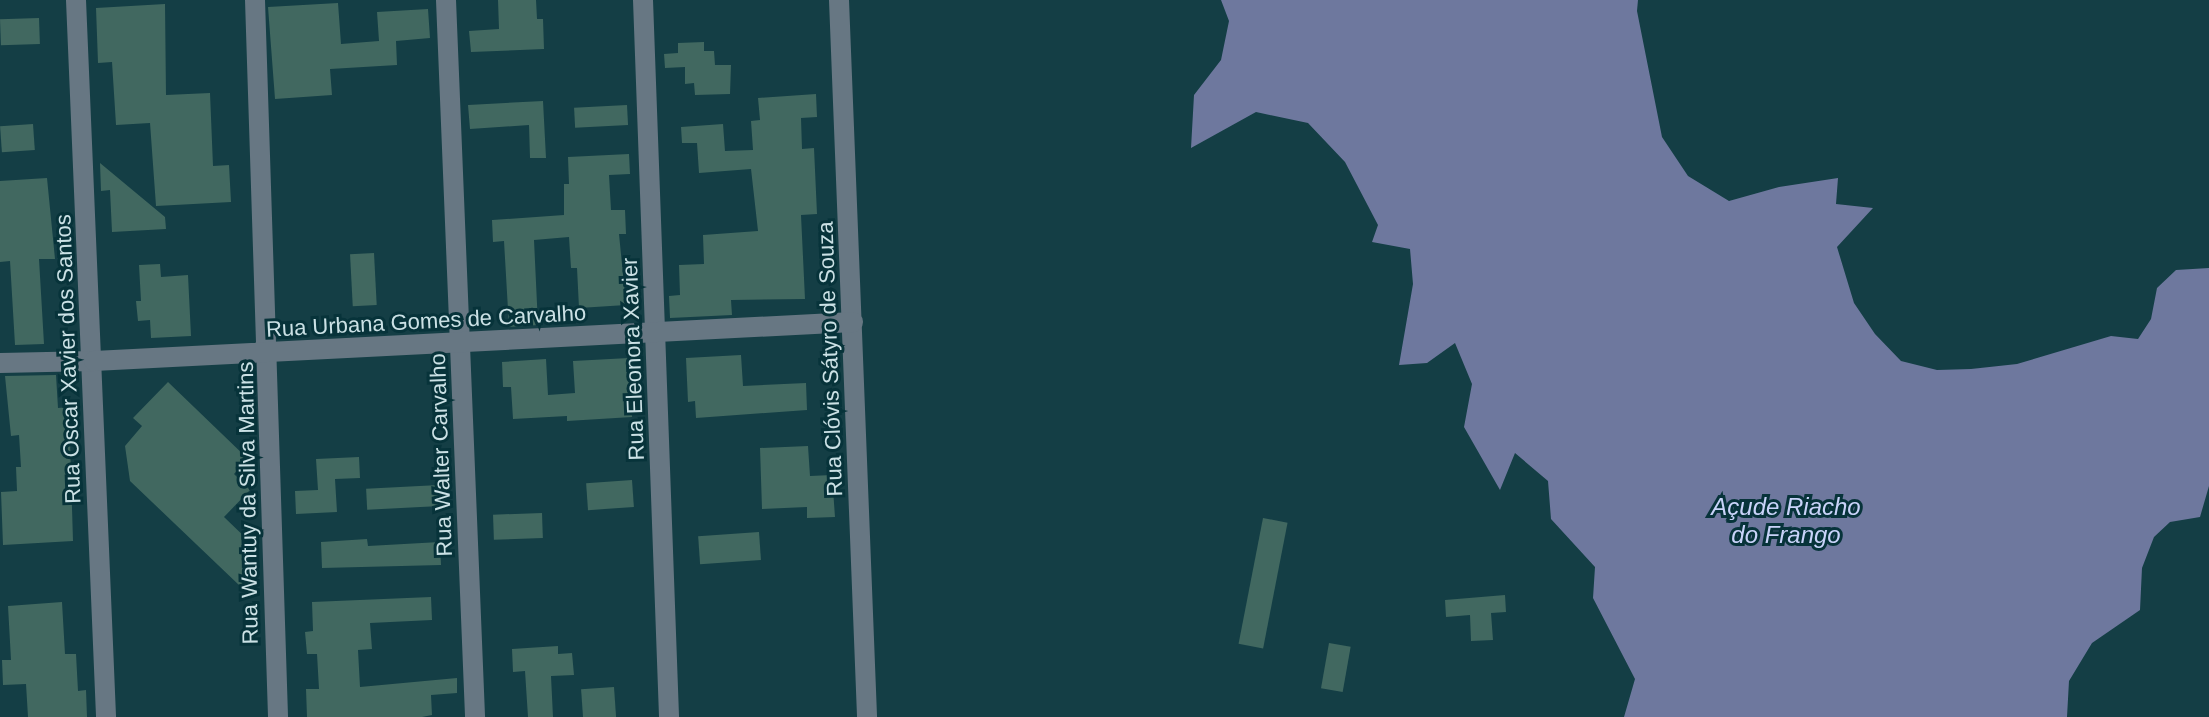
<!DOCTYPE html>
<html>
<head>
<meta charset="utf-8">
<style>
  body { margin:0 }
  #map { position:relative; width:2209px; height:717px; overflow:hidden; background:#143e45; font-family:Helvetica,sans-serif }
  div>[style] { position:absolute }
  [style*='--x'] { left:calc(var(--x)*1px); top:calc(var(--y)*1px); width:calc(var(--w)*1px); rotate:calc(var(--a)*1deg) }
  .water>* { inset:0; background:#6e789e }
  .building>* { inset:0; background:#416860; transform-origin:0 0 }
  .minor>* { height:20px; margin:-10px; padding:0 10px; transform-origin:10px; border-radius:10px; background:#677783 }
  span { translate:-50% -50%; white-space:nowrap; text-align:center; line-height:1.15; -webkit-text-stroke:6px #07333a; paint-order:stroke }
  .street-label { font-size:22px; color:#cbe1e5 }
  .water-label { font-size:24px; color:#c9d3f9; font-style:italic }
</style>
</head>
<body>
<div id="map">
  <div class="water">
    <div style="clip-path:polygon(1221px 0,1638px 0,1637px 11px,1662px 137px,1688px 176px,1729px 201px,1779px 187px,1838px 178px,1836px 204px,1873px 208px,1837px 247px,1854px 303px,1875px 334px,1901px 361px,1937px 370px,1971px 369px,2017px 364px,2111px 336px,2138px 339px,2151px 319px,2157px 288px,2176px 270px,2209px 268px,2209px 486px,2200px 517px,2170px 522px,2154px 537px,2142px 568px,2140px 610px,2092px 643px,2069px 681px,2067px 717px,1624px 717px,1635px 679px,1593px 598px,1595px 567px,1551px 519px,1548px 481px,1515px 453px,1500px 490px,1464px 427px,1472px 384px,1455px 343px,1427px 363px,1399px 365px,1413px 284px,1410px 249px,1372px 242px,1378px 225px,1345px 162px,1308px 123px,1256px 112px,1191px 148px,1194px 95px,1221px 60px,1229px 21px)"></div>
  </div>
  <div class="building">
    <div style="clip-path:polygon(498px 0,536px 0,537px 19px,543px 19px,544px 49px,471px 52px,469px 31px,499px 29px)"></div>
    <div style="clip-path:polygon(338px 3px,341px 44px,379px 41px,377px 12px,428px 9px,430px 38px,396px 41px,397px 65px,330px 69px,332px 95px,275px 99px,268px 7px)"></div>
    <div style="clip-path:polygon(165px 4px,166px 95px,210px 93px,213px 166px,229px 165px,231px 202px,156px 206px,150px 123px,116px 125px,112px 62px,98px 63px,96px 8px)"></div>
    <div style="left:39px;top:18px;width:26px;height:39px;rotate:88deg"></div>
    <div style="clip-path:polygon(704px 42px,704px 51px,714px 51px,715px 65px,731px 65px,730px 94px,695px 95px,694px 83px,685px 84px,685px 67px,665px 68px,664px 54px,678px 53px,678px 43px)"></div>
    <div style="clip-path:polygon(816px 94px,817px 117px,801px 118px,802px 149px,814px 148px,817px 214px,801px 215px,805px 299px,731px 300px,732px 315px,670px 318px,669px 296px,680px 295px,679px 265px,704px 264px,703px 235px,758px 231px,751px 169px,699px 173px,697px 143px,682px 143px,681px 127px,723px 124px,725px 151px,753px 150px,751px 121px,760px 120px,758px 98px)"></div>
    <div style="clip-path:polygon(543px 101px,546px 158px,530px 158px,529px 125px,470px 129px,468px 105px)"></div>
    <div style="left:627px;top:105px;width:20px;height:53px;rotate:87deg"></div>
    <div style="left:33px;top:124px;width:26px;height:33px;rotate:86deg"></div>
    <div style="clip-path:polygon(629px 154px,630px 174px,609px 175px,611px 210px,625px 210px,626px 234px,619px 234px,626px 305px,579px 308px,577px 268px,571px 268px,569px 237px,534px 240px,538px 325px,509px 327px,504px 241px,493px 242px,492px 220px,564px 215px,564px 184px,569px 184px,568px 157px)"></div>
    <div style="clip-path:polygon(100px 163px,165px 217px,166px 229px,112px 232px,110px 190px,101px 191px)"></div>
    <div style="clip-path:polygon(47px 178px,55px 259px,39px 259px,44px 344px,15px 345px,10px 261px,0 262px,0 181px)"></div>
    <div style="left:374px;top:253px;width:52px;height:24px;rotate:87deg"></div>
    <div style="clip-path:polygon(160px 264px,161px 277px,188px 275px,191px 336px,151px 338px,150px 320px,138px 321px,136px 301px,141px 301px,139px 265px)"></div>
    <div style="clip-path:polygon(741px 355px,743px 386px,806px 383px,807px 410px,696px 418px,695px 401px,688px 402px,686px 358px)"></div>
    <div style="clip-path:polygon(629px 358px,632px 417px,567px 421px,567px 416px,513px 419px,511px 387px,503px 387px,502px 362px,546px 359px,548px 395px,575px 393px,573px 361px)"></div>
    <div style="clip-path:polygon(56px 375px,58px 408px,69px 407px,73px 541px,3px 545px,1px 492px,17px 491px,16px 467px,21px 467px,19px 435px,11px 436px,5px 376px)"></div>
    <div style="clip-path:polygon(168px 382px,248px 459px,234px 474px,250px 490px,224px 517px,250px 542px,245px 547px,253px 555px,247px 561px,256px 569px,240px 586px,130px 481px,125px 446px,142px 426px,133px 418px)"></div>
    <div style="clip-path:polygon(808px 446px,810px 476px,832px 475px,835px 517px,807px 518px,807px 507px,762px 509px,760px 448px)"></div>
    <div style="clip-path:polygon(359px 457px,360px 478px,335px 479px,337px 512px,296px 514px,295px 491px,318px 490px,316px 459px)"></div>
    <div style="left:632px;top:480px;width:27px;height:46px;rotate:86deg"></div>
    <div style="left:439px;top:485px;width:21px;height:73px;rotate:87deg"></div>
    <div style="left:542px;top:513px;width:25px;height:49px;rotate:88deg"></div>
    <div style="left:1263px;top:518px;width:25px;height:128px;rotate:11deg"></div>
    <div style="left:759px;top:532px;width:28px;height:61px;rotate:86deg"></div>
    <div style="clip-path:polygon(367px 539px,368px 546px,440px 542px,441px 565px,322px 568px,321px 542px)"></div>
    <div style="clip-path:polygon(1505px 595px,1506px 612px,1491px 613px,1493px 640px,1471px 641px,1470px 615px,1446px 617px,1445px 600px)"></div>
    <div style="clip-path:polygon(431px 597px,432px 620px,370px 623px,372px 649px,358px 650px,360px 687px,457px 678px,457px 693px,431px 695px,432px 715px,422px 717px,307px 717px,306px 689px,319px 689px,317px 654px,307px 654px,305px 632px,313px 631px,312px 602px)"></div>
    <div style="clip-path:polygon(62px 602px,65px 654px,76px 654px,78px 691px,86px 690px,87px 717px,28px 717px,26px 684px,3px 685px,2px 660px,11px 660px,8px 606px)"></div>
    <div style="left:1329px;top:643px;width:22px;height:46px;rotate:10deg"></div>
    <div style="clip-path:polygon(558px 646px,558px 654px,572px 653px,574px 675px,551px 676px,553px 717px,528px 717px,525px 671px,513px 672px,512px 649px)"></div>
    <div style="left:614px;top:687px;width:30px;height:33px;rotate:86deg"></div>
  </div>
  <div class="minor">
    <div style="--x:76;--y:0;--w:718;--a:87.6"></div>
    <div style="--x:255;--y:0;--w:717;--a:88.16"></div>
    <div style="--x:446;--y:0;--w:718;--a:87.68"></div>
    <div style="--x:643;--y:0;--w:717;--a:87.92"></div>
    <div style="--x:839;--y:0;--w:718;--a:87.76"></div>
    <div style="--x:0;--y:363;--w:94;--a:-1.2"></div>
    <div style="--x:94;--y:361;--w:760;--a:-2.94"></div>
  </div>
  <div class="street-label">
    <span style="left:426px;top:321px;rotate:-3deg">Rua Urbana Gomes de Carvalho</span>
    <span style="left:68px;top:359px;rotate:-92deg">Rua Oscar Xavier dos Santos</span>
    <span style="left:633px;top:359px;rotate:-92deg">Rua Eleonora Xavier</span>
    <span style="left:830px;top:359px;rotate:-92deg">Rua Clóvis Sátyro de Souza</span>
    <span style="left:441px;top:455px;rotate:-92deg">Rua Walter Carvalho</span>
    <span style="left:248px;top:503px;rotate:-91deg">Rua Wantuy da Silva Martins</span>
  </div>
  <div class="water-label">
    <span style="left:1786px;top:521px">Açude Riacho<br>do Frango</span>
  </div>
</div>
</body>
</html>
